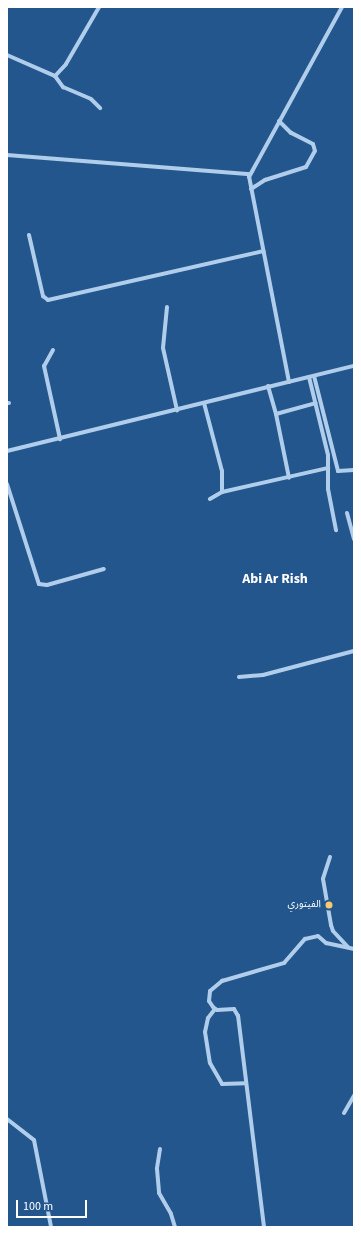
<!DOCTYPE html>
<html>
<head>
<meta charset="utf-8">
<style>
  body { margin:0 }
  #map { position:relative; width:361px; height:1234px; overflow:hidden; background:#22568d; font-family:"Source Sans 3","Noto Sans Arabic",sans-serif }
  div>[style] { position:absolute }
  [style*='--x'] { left:calc(var(--x)*1px); top:calc(var(--y)*1px); width:calc(var(--w)*1px); rotate:calc(var(--a)*1deg) }
  .minor>* { height:4px; margin:-2px; padding:0 2px; transform-origin:2px; border-radius:2px; background:#b0ceeb }
  .dots>* { width:11px; height:11px; translate:-50% -50%; box-sizing:border-box; border:2px solid #22568d; border-radius:50% }
  span { translate:-50% -50%; white-space:nowrap; text-align:center; line-height:1.15; -webkit-text-stroke:4px #22568d; paint-order:stroke }
  .poi-label { font-size:10px; color:#fff }
  .right { translate:-100% -50%; text-align:right }
  .district-label { font-size:14px; color:#fff; font-weight:700 }
  .frame { position:absolute; inset:0; border:8px solid #fff; pointer-events:none }
  .scale { position:absolute; left:16px; top:1200px; width:71px; height:18px; box-sizing:border-box; border:2px solid #fff; border-top:0; padding-left:5px; font-size:12px; line-height:14px; white-space:nowrap; color:#fff; -webkit-text-stroke:3px #22568d; paint-order:stroke }
</style>
</head>
<body>
<div id="map">
  <div class="minor">
    <div style="--x:7;--y:55;--w:52;--a:23.6"></div>
    <div style="--x:55;--y:76;--w:14;--a:54"></div>
    <div style="--x:63;--y:87;--w:30;--a:23"></div>
    <div style="--x:91;--y:99;--w:13;--a:45"></div>
    <div style="--x:55;--y:76;--w:16;--a:-47"></div>
    <div style="--x:66;--y:64;--w:66;--a:-59.9"></div>
    <div style="--x:7;--y:155;--w:244;--a:4.5"></div>
    <div style="--x:251;--y:189;--w:17;--a:-33"></div>
    <div style="--x:265;--y:180;--w:43;--a:-17.6"></div>
    <div style="--x:306;--y:167;--w:18;--a:-61"></div>
    <div style="--x:315;--y:151;--w:7;--a:-106"></div>
    <div style="--x:313;--y:144;--w:25;--a:-153"></div>
    <div style="--x:291;--y:133;--w:17;--a:-135"></div>
    <div style="--x:29;--y:235;--w:63;--a:77.1"></div>
    <div style="--x:43;--y:296;--w:6;--a:39"></div>
    <div style="--x:48;--y:300;--w:221;--a:-12.8"></div>
    <div style="--x:167;--y:307;--w:41;--a:95.6"></div>
    <div style="--x:163;--y:348;--w:64;--a:77.3"></div>
    <div style="--x:53;--y:350;--w:18;--a:119"></div>
    <div style="--x:44;--y:366;--w:75;--a:77.6"></div>
    <div style="--x:314;--y:376;--w:98;--a:75.8"></div>
    <div style="--x:338;--y:471;--w:16;--a:-4"></div>
    <div style="--x:309;--y:377;--w:80;--a:76.3"></div>
    <div style="--x:328;--y:455;--w:34;--a:90"></div>
    <div style="--x:328;--y:489;--w:42;--a:79"></div>
    <div style="--x:289;--y:382;--w:209;--a:-101"></div>
    <div style="--x:249;--y:177;--w:194;--a:-61.3"></div>
    <div style="--x:268;--y:386;--w:29;--a:74"></div>
    <div style="--x:276;--y:414;--w:41;--a:-15.4"></div>
    <div style="--x:7;--y:403;--w:2;--a:0"></div>
    <div style="--x:204;--y:403;--w:70;--a:75.2"></div>
    <div style="--x:222;--y:471;--w:21;--a:90"></div>
    <div style="--x:222;--y:492;--w:14;--a:150"></div>
    <div style="--x:276;--y:414;--w:65;--a:78.5"></div>
    <div style="--x:7;--y:451;--w:357;--a:-13.8"></div>
    <div style="--x:7;--y:484;--w:105;--a:72.3"></div>
    <div style="--x:39;--y:584;--w:8;--a:7"></div>
    <div style="--x:47;--y:585;--w:59;--a:-15.7"></div>
    <div style="--x:222;--y:492;--w:109;--a:-12.8"></div>
    <div style="--x:347;--y:513;--w:27;--a:75"></div>
    <div style="--x:239;--y:677;--w:24;--a:-5"></div>
    <div style="--x:263;--y:675;--w:94;--a:-14.8"></div>
    <div style="--x:330;--y:857;--w:23;--a:108"></div>
    <div style="--x:323;--y:879;--w:47;--a:80.1"></div>
    <div style="--x:331;--y:925;--w:6;--a:72"></div>
    <div style="--x:333;--y:931;--w:22;--a:47"></div>
    <div style="--x:215;--y:1009;--w:11;--a:128"></div>
    <div style="--x:208;--y:1018;--w:14;--a:102"></div>
    <div style="--x:205;--y:1032;--w:31;--a:81"></div>
    <div style="--x:210;--y:1063;--w:24;--a:60"></div>
    <div style="--x:222;--y:1084;--w:24;--a:-2"></div>
    <div style="--x:344;--y:1113;--w:20;--a:-60"></div>
    <div style="--x:7;--y:1119;--w:34;--a:38"></div>
    <div style="--x:34;--y:1140;--w:89;--a:78.9"></div>
    <div style="--x:160;--y:1149;--w:20;--a:99"></div>
    <div style="--x:157;--y:1169;--w:24;--a:85"></div>
    <div style="--x:159;--y:1193;--w:24;--a:60"></div>
    <div style="--x:171;--y:1214;--w:14;--a:73"></div>
    <div style="--x:264;--y:1227;--w:213;--a:-97"></div>
    <div style="--x:238;--y:1016;--w:8;--a:-120"></div>
    <div style="--x:234;--y:1009;--w:17;--a:177"></div>
    <div style="--x:217;--y:1010;--w:5;--a:-143"></div>
    <div style="--x:213;--y:1007;--w:7;--a:-124"></div>
    <div style="--x:209;--y:1001;--w:10;--a:-84"></div>
    <div style="--x:210;--y:991;--w:16;--a:-40"></div>
    <div style="--x:222;--y:981;--w:65;--a:-16.2"></div>
    <div style="--x:284;--y:963;--w:32;--a:-49"></div>
    <div style="--x:305;--y:939;--w:13;--a:-13"></div>
    <div style="--x:318;--y:936;--w:11;--a:41"></div>
    <div style="--x:326;--y:943;--w:29;--a:12"></div>
  </div>
  <div class="dots">
    <div style="left:329px;top:905px;background:#f7ca72"></div>
  </div>
  <div class="poi-label">
    <span class="right" style="left:321px;top:905px">الفيتوري</span>
  </div>
  <div class="district-label">
    <span style="left:275px;top:579px">Abi Ar Rish</span>
  </div>
  <div class="frame"></div>
  <div class="scale">100 m</div>
</div>
</body>
</html>
